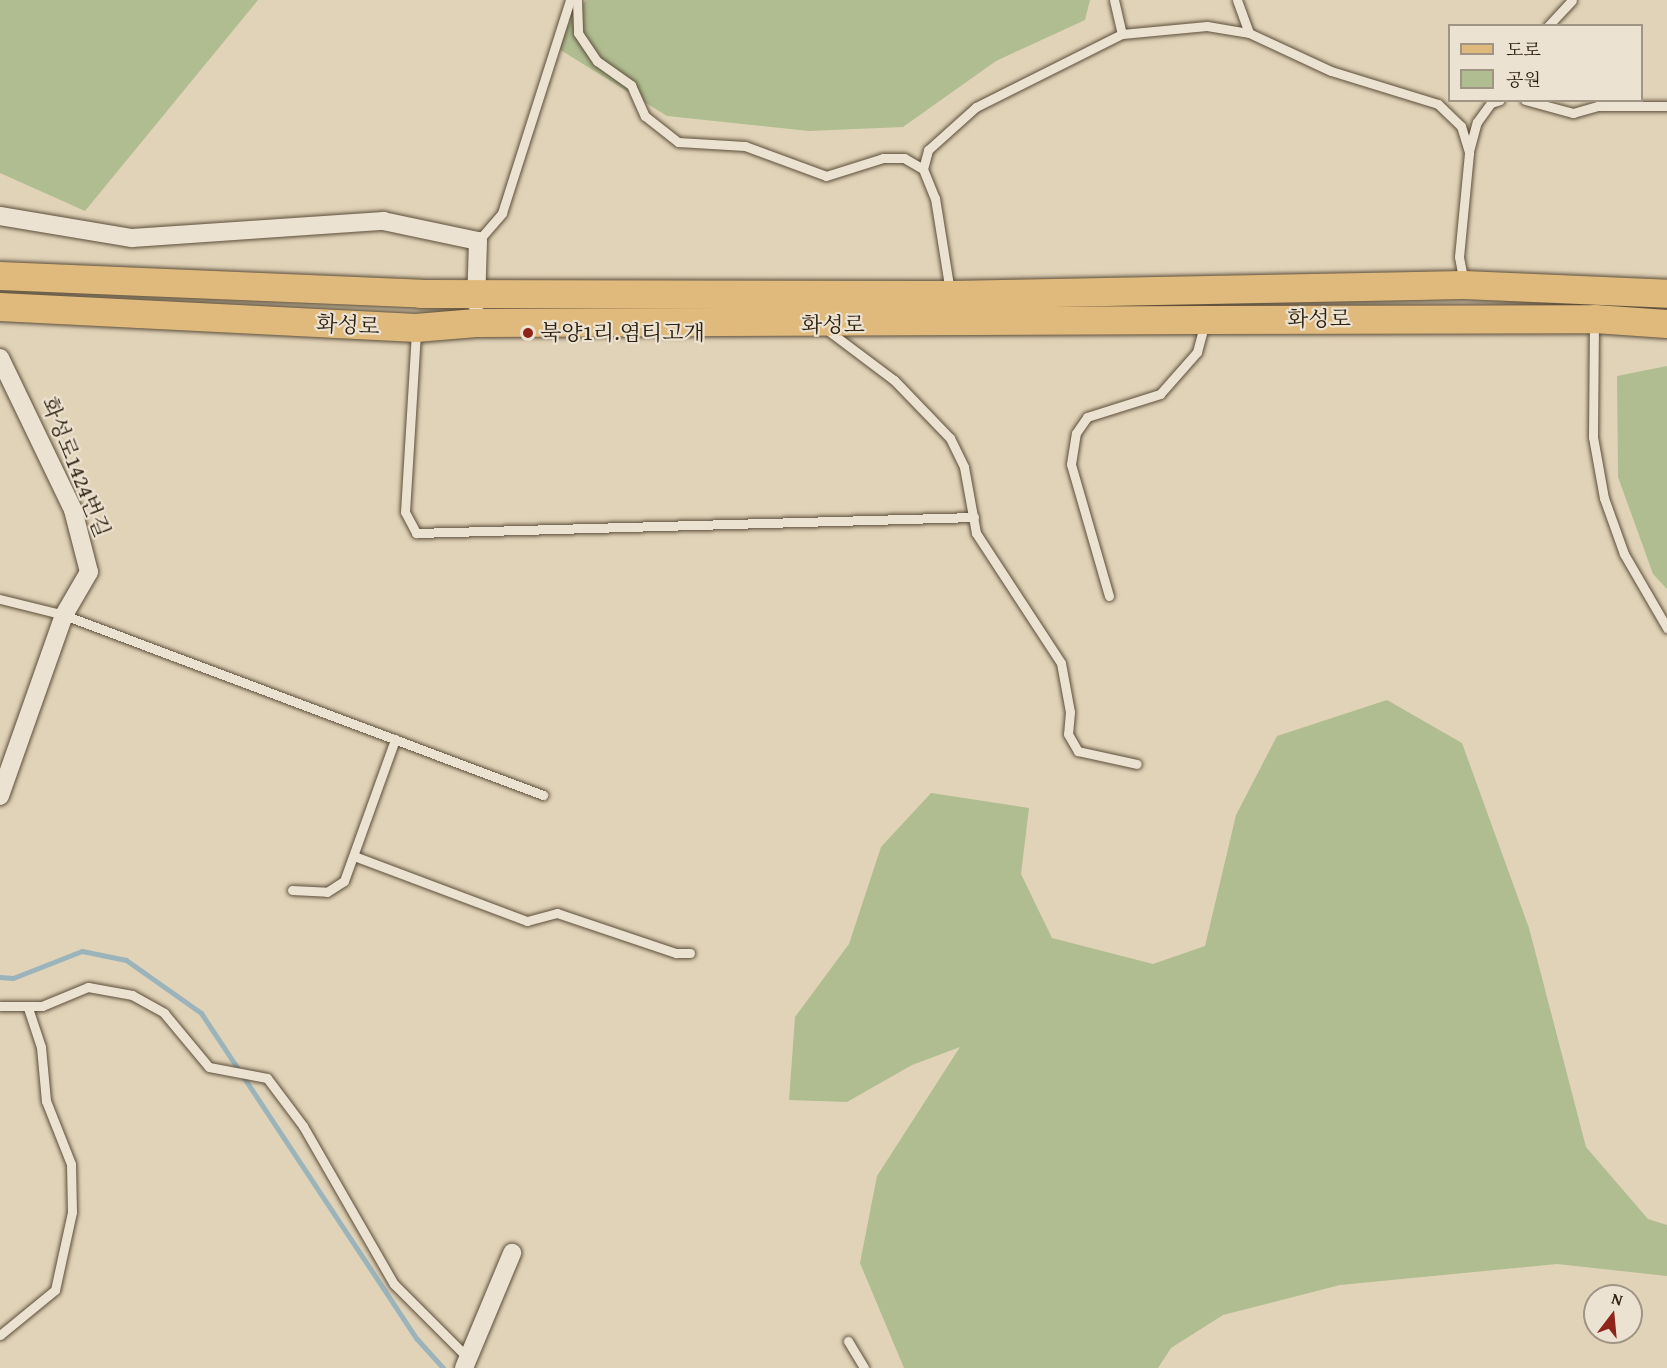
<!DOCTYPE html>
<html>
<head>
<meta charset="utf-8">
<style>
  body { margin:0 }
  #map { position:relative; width:1667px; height:1368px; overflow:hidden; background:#e1d3b8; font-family:"Gentium Book Plus","Noto Serif KR",serif }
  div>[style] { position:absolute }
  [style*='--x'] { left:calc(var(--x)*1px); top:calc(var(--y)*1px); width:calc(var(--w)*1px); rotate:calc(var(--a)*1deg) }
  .green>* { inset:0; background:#b0bd91 }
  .stream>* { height:5px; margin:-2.5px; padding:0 2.5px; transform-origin:2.5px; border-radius:2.5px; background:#9bb4bb }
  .roads { filter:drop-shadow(0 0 2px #5c4e3a) drop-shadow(0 0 2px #5c4e3a) }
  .lane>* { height:9px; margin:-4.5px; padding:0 4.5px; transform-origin:4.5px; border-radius:4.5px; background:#ece2d1 }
  .street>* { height:18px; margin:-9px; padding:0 9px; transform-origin:9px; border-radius:9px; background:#ece2d1 }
  .primary>* { height:28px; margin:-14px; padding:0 14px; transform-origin:14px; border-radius:14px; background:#e0ba7c }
  .dots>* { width:16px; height:16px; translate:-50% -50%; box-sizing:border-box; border:3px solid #ece2d1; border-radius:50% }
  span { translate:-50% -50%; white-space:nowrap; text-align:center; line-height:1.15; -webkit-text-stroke:4.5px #ece2d1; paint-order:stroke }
  .street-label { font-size:22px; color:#2f2110 }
  .poi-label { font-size:22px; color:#2f2110 }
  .left { translate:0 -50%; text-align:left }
  .legend { position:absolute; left:1448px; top:24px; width:195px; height:78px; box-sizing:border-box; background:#ece2d1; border:2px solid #a09584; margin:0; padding:8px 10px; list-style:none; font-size:18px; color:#2f2110 }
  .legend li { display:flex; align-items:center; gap:12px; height:30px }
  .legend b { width:30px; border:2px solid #a09584 }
  .north { position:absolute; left:1583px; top:1284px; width:60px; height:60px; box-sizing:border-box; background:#ece2d1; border:2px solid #a09584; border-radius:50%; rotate:16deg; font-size:16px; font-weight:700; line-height:24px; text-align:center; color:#2f2110 }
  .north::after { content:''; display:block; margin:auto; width:21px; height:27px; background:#8f2418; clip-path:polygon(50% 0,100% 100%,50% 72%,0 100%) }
</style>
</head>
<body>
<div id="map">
  <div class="green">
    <div style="clip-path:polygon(0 0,258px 0,85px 211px,0 173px)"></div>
    <div style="clip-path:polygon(586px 0,1090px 0,1085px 20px,996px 61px,903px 127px,809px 131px,667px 116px,554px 46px)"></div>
    <div style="clip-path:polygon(1667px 366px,1667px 589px,1653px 574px,1618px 477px,1617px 376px)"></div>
    <div style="clip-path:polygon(1387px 700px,1462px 743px,1529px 928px,1586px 1147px,1648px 1219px,1667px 1225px,1667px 1276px,1557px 1264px,1340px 1285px,1223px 1315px,1171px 1348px,1158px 1368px,904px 1368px,860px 1263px,877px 1176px,960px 1047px,912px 1065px,847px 1102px,789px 1100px,795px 1017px,849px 944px,881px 847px,931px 793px,1029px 808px,1021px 874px,1052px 938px,1153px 964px,1205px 946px,1236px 815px,1277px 736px)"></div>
  </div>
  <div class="stream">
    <div style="--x:0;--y:977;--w:13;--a:4"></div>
    <div style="--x:13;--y:978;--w:74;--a:-21.4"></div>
    <div style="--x:82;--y:951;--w:45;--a:11.6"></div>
    <div style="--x:126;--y:960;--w:92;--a:35.2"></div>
    <div style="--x:201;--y:1013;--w:391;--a:56.5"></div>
    <div style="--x:417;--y:1339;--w:39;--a:48"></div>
  </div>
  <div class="roads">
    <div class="lane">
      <div style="--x:577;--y:0;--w:33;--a:88"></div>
      <div style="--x:578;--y:33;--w:34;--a:56"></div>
      <div style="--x:597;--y:61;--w:42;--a:35.2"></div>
      <div style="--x:631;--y:85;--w:34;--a:66"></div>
      <div style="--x:645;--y:116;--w:42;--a:38.2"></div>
      <div style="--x:678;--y:142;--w:67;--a:3.4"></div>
      <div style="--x:745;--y:146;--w:86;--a:20.3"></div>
      <div style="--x:826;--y:176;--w:60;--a:-17.5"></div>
      <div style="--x:883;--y:158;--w:21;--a:0"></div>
      <div style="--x:904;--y:158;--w:22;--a:30"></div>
      <div style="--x:923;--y:169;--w:31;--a:68"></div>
      <div style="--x:935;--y:198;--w:95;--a:80.9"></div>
      <div style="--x:1114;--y:0;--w:35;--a:77"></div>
      <div style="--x:1237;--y:0;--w:35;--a:70"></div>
      <div style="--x:1548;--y:26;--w:35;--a:-47"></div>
      <div style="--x:1525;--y:100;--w:50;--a:15.2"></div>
      <div style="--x:1573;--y:113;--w:26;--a:-16"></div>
      <div style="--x:1598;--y:106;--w:69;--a:0"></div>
      <div style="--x:1469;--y:151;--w:30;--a:-75"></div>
      <div style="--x:1477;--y:122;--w:24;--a:-54"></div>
      <div style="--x:1491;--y:103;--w:9;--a:-18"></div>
      <div style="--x:923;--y:169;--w:20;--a:-75"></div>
      <div style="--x:928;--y:150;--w:64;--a:-41.9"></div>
      <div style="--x:976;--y:107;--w:163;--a:-26.6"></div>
      <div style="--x:1122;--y:34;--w:85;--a:-5.4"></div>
      <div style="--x:1207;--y:26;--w:43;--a:9.5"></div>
      <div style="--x:1249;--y:33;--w:90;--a:24.9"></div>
      <div style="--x:1331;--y:71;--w:112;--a:17.1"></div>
      <div style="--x:1438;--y:104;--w:32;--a:44"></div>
      <div style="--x:1461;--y:126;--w:28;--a:73"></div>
      <div style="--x:1469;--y:153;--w:104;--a:95.5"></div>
      <div style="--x:1459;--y:257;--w:25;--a:79"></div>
      <div style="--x:478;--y:241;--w:37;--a:-49"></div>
      <div style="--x:502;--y:213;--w:224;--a:-72.3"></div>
      <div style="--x:1594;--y:321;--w:116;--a:90.5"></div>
      <div style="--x:1593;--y:437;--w:62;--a:79.8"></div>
      <div style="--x:1604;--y:498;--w:59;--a:70.3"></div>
      <div style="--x:1624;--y:554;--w:86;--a:59.8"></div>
      <div style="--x:826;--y:329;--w:85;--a:36.9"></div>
      <div style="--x:894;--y:380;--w:81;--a:46"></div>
      <div style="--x:950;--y:438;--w:32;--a:64"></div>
      <div style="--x:964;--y:467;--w:67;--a:79.7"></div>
      <div style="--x:976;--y:533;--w:155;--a:56.8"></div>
      <div style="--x:1061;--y:663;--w:50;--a:79.6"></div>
      <div style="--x:1070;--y:712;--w:22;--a:95"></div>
      <div style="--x:1068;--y:734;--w:20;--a:60"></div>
      <div style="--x:1078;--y:751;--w:60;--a:12.4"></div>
      <div style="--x:416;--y:332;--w:180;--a:93.5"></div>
      <div style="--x:405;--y:512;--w:24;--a:62"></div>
      <div style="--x:416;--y:533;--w:558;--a:-1.64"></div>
      <div style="--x:1109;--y:596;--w:137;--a:-106.1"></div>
      <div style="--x:1071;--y:464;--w:31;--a:-81"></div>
      <div style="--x:1076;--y:433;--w:19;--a:-55"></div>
      <div style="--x:1087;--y:417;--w:77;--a:-17.5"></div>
      <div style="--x:1160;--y:394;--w:56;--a:-48.6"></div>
      <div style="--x:1197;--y:352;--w:28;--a:-75"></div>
      <div style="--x:0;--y:599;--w:66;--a:14"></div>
      <div style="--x:64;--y:615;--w:512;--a:20.6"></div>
      <div style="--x:354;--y:856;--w:185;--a:20.6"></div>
      <div style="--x:527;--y:921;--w:31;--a:-15"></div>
      <div style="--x:557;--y:913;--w:126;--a:18.6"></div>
      <div style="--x:676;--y:953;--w:14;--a:0"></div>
      <div style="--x:292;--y:890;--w:35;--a:3"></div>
      <div style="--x:327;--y:892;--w:20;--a:-33"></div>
      <div style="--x:344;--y:881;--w:151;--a:-70.2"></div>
      <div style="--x:0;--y:1006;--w:42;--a:0"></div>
      <div style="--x:42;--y:1006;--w:50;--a:-22.4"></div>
      <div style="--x:88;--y:987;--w:45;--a:10.3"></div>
      <div style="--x:132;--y:995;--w:37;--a:29"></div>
      <div style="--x:164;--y:1013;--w:70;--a:50.2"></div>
      <div style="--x:209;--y:1067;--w:59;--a:10.7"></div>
      <div style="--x:267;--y:1078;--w:60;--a:53.1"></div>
      <div style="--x:303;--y:1126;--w:182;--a:60.1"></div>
      <div style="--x:394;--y:1284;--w:105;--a:45"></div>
      <div style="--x:0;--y:1335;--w:71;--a:-39.3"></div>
      <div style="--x:55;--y:1290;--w:80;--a:-77.7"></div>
      <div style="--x:72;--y:1212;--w:48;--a:-91.2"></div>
      <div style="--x:71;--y:1164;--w:68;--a:-111.6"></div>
      <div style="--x:46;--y:1101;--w:54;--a:-95.3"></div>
      <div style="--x:41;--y:1047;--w:41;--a:-108.4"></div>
      <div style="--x:848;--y:1341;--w:31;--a:59"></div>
    </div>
    <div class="street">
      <div style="--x:0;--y:216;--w:134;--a:9.5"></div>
      <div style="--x:132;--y:238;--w:252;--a:-3.9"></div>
      <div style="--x:383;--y:221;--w:97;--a:11.9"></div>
      <div style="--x:478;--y:241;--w:62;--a:91.8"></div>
      <div style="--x:0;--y:358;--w:169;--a:64.3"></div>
      <div style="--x:73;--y:510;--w:64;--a:75.5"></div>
      <div style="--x:89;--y:572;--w:50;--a:120.2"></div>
      <div style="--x:64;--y:615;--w:192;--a:109.5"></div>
      <div style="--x:464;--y:1368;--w:125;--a:-67.3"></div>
    </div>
    <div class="primary">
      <div style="--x:0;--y:276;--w:421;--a:2.4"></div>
      <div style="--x:421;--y:294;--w:530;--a:0.11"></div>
      <div style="--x:951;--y:295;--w:513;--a:-1.12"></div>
      <div style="--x:1464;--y:285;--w:203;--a:2.5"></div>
      <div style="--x:0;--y:307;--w:417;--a:2.9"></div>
      <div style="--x:416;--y:328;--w:60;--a:-4.8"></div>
      <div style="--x:476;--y:323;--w:729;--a:-0.24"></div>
      <div style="--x:1205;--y:320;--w:390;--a:-0.1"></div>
      <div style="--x:1595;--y:319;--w:72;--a:4"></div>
    </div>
  </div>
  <div class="dots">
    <div style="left:528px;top:333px;background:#8f2418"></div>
  </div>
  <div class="street-label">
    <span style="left:1319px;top:319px">화성로</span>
    <span style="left:348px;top:325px;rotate:3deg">화성로</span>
    <span style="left:833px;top:325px">화성로</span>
    <span style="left:76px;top:467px;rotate:68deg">화성로1424번길</span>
  </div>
  <div class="poi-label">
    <span class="left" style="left:540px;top:333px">북양1리.염티고개</span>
  </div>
  <ul class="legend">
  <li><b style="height:8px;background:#e0ba7c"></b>도로</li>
  <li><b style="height:16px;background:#b0bd91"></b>공원</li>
  </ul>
  <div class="north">N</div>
</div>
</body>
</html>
